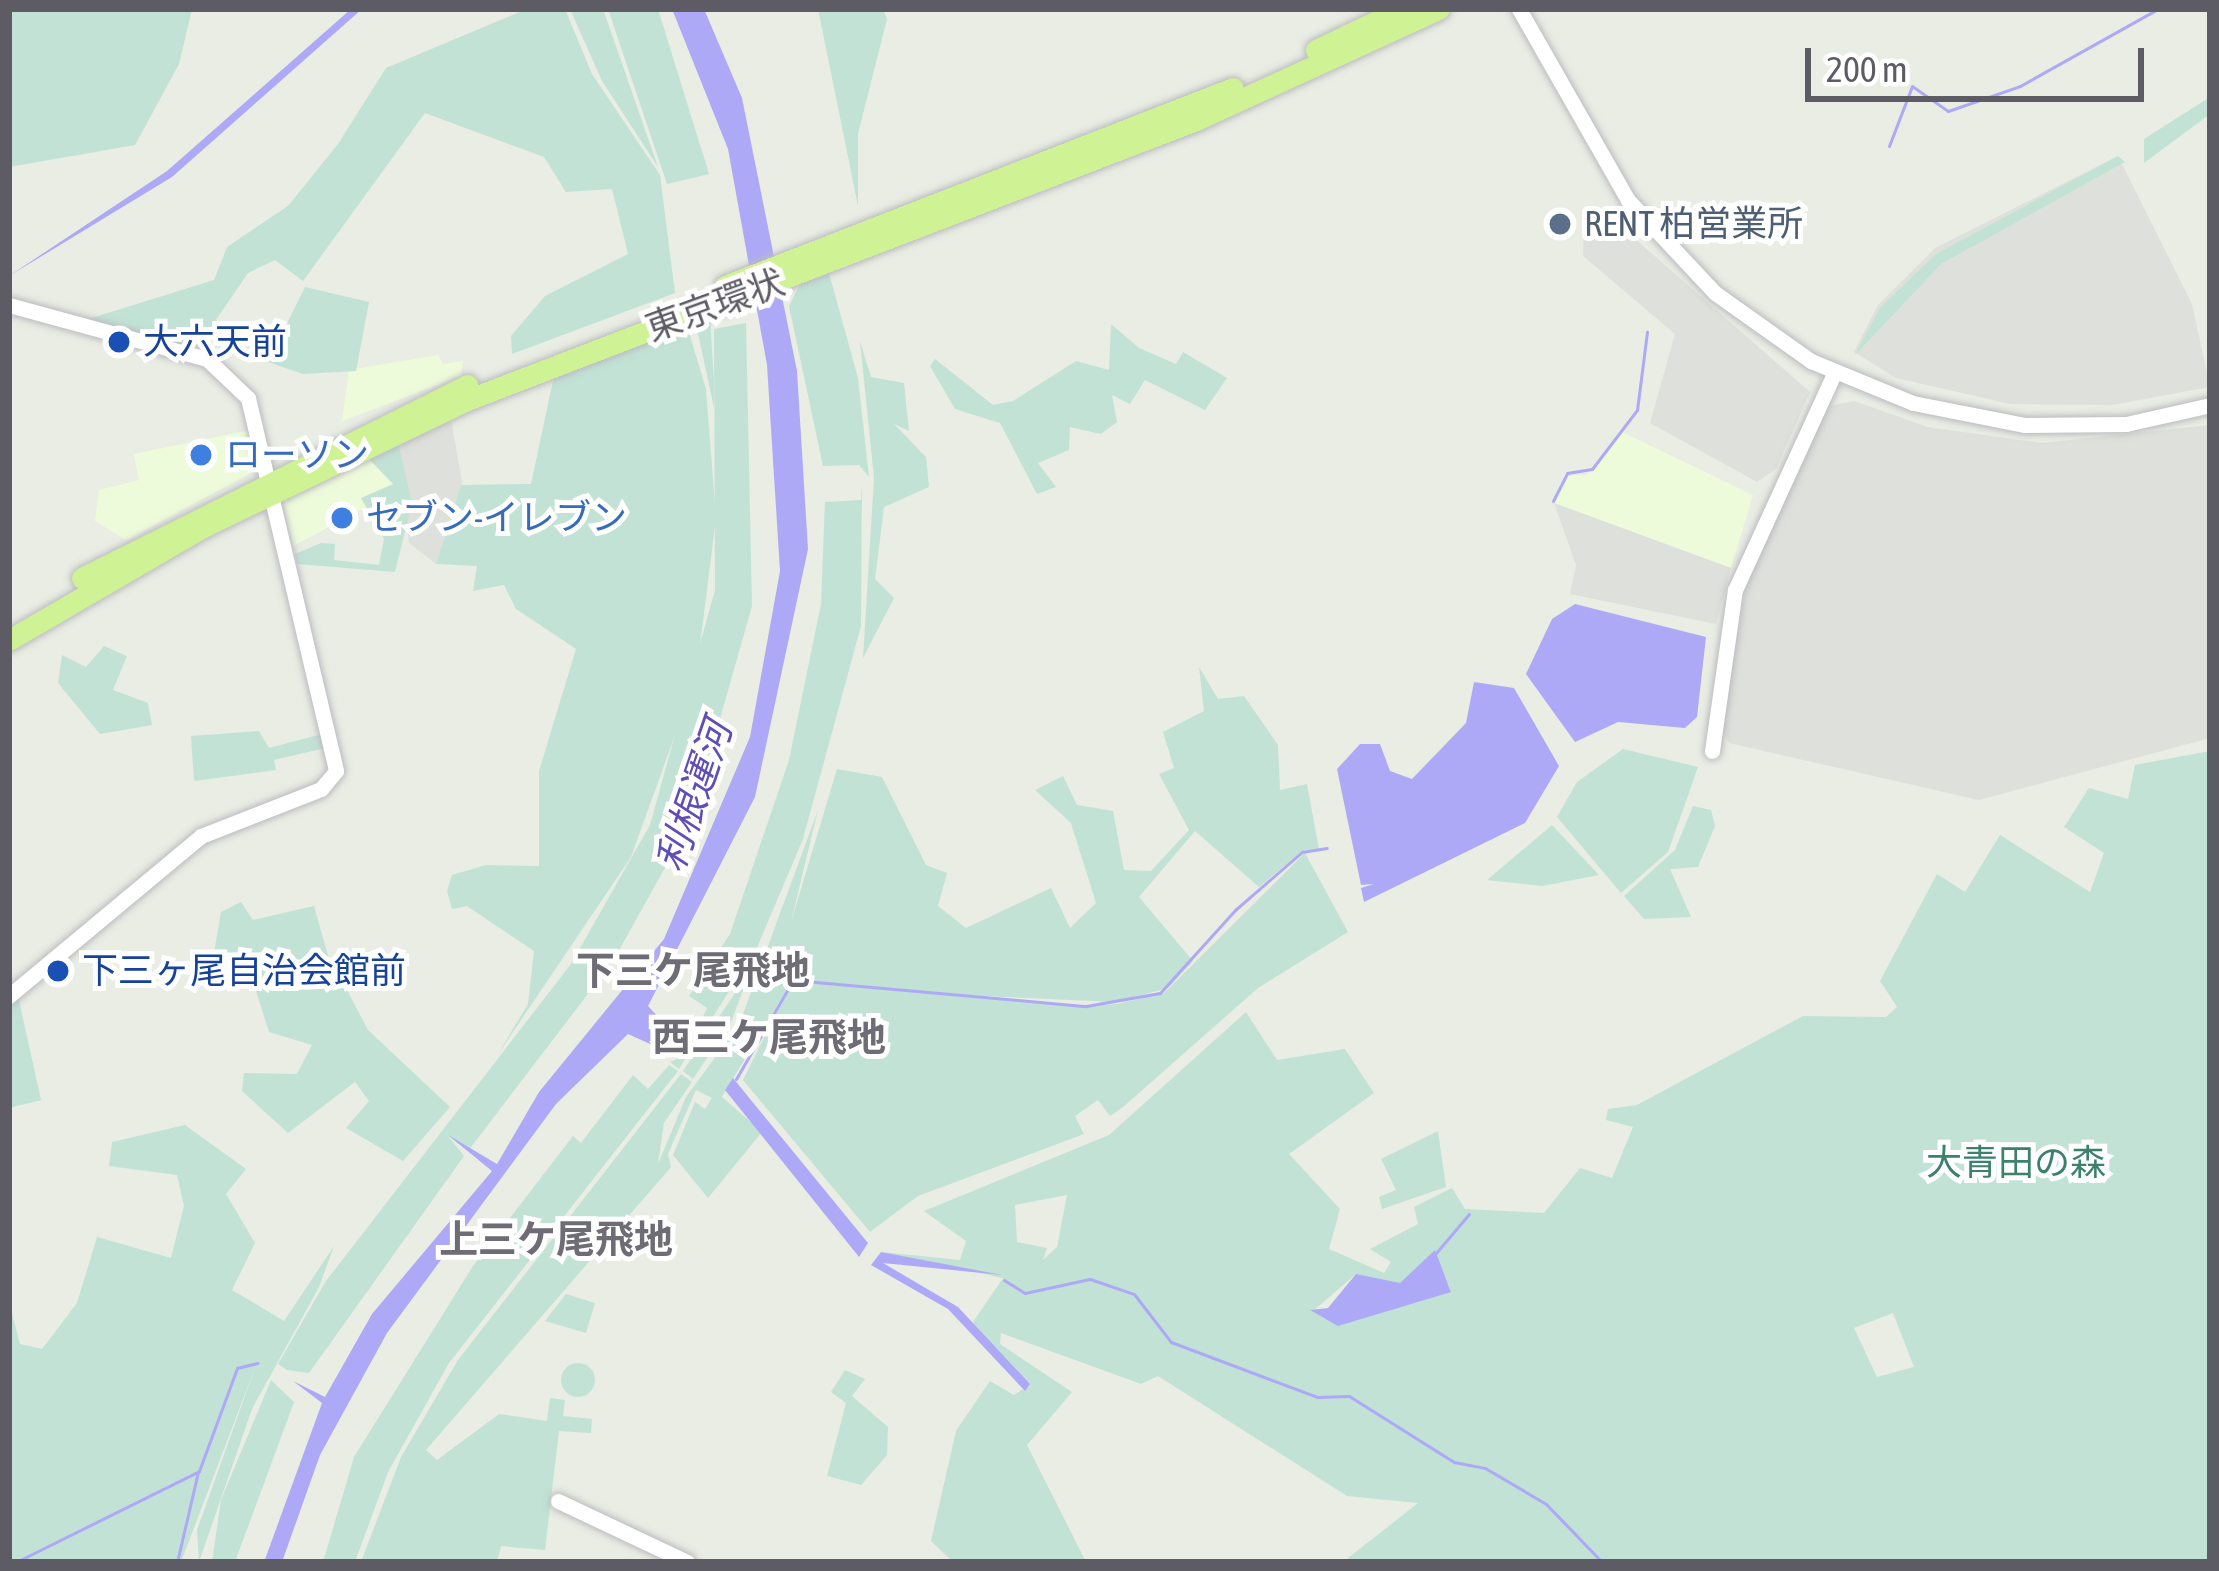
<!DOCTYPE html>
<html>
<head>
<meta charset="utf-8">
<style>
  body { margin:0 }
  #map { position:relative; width:2219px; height:1571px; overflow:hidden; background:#e9ede3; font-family:"Asap Condensed","Noto Sans JP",sans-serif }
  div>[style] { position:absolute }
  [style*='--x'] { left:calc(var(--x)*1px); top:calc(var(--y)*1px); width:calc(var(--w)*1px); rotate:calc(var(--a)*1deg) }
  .commercial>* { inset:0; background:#eefbda }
  .industrial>* { inset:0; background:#dee0db }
  .green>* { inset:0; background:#c2e2d6 }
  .round { border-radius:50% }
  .water>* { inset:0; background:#aea9f7 }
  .stream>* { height:3px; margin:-1.5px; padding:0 1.5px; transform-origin:1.5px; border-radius:1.5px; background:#aea9f7 }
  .roads { filter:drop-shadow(0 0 3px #bcbbc1) drop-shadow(0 0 3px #bcbbc1) }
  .minor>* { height:15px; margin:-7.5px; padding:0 7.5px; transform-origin:7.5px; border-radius:7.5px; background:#fff }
  .highway>* { height:21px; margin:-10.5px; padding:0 10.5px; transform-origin:10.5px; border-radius:10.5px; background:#cff394 }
  .dots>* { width:33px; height:33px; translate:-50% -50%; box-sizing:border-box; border:6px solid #fff; border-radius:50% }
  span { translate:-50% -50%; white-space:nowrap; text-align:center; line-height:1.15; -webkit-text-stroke:10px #fff; paint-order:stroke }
  .service-label { font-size:36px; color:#4e5e75 }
  .left { translate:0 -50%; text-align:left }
  .street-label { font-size:36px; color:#5d5b63 }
  .transit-label { font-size:36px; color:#164399 }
  .shop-label { font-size:36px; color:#366cbe }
  .park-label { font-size:36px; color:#3c816b }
  .water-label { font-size:39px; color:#5e4eb8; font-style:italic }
  .neighbourhood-label { font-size:39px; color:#6e6c74; font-weight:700 }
  .frame { position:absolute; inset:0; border:12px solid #5d5b63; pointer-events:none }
  .scale { position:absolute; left:1805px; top:48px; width:339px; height:54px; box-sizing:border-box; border:6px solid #5d5b63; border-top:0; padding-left:15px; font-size:36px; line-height:42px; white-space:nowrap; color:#5d5b63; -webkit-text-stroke:9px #fff; paint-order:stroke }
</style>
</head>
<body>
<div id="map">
  <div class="commercial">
    <div style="clip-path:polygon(438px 355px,443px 364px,463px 361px,461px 376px,342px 421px,349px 370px)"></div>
    <div style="clip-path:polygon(255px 429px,263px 460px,249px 474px,126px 540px,95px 521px,99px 490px,139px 480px,134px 454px)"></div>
    <div style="clip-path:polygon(1622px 432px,1753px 495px,1731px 568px,1554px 503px,1567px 476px,1587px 475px)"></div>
    <div style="clip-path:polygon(390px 445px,395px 492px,293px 546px,282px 497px)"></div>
  </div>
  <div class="industrial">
    <div style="clip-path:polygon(2118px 156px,2192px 304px,2210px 387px,2112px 405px,2010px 404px,1896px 378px,1854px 352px,1878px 305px,1935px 248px)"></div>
    <div style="clip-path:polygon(1610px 217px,1810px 392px,1776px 469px,1757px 482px,1650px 423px,1675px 334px,1583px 256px,1584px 229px)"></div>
    <div style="clip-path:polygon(1854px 401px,1928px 427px,2042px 443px,2210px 425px,2210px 738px,1979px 800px,1729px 743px,1721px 728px,1748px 575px,1825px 407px)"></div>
    <div style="clip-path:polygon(451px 419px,462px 482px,436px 564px,409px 543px,398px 442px)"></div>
    <div style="clip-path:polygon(1554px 503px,1731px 568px,1716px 624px,1570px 594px,1576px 565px)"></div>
  </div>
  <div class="green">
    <div style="clip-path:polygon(9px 9px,192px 9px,179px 64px,135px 145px,9px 167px)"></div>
    <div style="clip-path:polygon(527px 9px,565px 9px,592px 74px,660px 175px,675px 293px,512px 354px,511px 336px,545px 296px,628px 254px,612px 189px,566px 192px,544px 157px,425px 113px,303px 281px,275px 260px,248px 273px,196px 349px,85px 320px,214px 280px,227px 247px,288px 206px,338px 144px,386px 68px)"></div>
    <div style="clip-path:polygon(570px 9px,603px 9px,658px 167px,602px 81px)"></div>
    <div style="clip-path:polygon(608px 9px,658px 9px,709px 174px,667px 184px)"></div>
    <div style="clip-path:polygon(818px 9px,883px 9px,887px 19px,858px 134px,858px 206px)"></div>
    <div style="clip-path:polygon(2210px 97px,2210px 114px,2144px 163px,2144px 139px)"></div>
    <div style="clip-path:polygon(2118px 156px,2125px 162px,1941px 264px,1855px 355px,1880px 308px,1936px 254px)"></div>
    <div style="clip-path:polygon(829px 273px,858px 378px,869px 477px,859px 465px,823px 466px,789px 306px,800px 284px)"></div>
    <div style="clip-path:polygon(305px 287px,369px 302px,356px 371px,303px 374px,268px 362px)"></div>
    <div style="clip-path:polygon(710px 319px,714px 380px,714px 408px,696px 324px)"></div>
    <div style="clip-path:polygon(746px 323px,752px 606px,691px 821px,613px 961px,468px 1151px,448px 1136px,464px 1156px,309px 1373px,287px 1370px,278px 1364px,326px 1281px,571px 964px,650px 825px,715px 590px,714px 329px)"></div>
    <div style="clip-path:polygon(1111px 324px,1139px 348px,1176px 364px,1183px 352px,1227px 378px,1205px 410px,1145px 380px,1130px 404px,1112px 395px,1117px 422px,1101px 434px,1070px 427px,1069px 450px,1038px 463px,1056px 487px,1037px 494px,1000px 423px,955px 409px,930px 366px,935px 359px,993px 405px,1013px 401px,1076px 361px,1109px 370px)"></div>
    <div style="clip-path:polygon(688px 329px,706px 389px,716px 518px,696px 677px,631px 857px,498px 1054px,528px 1004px,534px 951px,467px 906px,452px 909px,447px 891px,452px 875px,486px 865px,539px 866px,539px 771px,576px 649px,516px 609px,504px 585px,473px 591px,477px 566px,436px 564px,461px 485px,531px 484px,554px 376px)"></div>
    <div style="clip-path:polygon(860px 341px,871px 377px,904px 383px,909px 431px,894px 424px,926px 457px,929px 487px,884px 507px,875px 579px,894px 598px,863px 658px,874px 478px)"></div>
    <div style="clip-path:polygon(398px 442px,412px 503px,395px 572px,297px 564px,295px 554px,321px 543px,335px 544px,334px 560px,379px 565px,384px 539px,361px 498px,393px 484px,366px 456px)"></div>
    <div style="clip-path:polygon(862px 486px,861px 626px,803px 839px,756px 950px,679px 1069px,670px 1062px,685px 1056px,707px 1008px,689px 996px,730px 934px,789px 760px,821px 604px,825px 502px,861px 500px)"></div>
    <div style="clip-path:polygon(104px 646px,127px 656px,113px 690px,148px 703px,152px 725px,100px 734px,58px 683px,62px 655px,86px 667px)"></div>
    <div style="clip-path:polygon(1199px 667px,1218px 699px,1244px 696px,1278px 745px,1280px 790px,1307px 784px,1319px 849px,1302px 851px,1259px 887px,1195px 831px,1139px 897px,1193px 961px,1168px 988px,1115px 1002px,918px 993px,1087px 1006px,1117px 1004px,1164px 993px,1305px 853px,1348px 932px,1258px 988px,1122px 1108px,1110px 1116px,1098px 1100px,1075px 1116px,1084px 1134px,918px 1196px,870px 1232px,743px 1080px,794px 977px,722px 1097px,762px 1132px,708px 1198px,673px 1155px,695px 1102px,705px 1109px,712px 1098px,696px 1090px,668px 1154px,671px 1167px,426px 1450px,437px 1460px,499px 1414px,547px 1421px,550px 1398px,565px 1400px,563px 1416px,592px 1419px,591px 1433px,559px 1431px,545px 1550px,501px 1546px,497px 1562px,361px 1562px,401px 1457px,458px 1360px,681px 1074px,692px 1082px,664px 1123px,658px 1164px,686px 1097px,739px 1025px,818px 810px,791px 922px,837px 769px,882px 777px,926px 865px,947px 873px,938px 906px,966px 928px,1051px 888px,1070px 928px,1096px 903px,1071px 823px,1035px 790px,1063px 776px,1077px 805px,1113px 811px,1124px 870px,1151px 871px,1189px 830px,1159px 774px,1174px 768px,1163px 732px,1204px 711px)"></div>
    <div style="clip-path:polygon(259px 731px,269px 748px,322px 734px,325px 748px,274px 760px,276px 770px,194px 781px,191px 736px)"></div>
    <div style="clip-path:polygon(1623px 749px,1698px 767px,1668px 852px,1621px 893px,1557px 817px,1577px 782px)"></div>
    <div style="clip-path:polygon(evenodd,2210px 751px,2210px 1562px,1343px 1562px,1418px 1503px,1347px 1496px,1158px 1376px,1141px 1384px,1001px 1333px,1000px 1344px,1072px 1392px,1027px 1445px,1086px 1562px,953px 1562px,931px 1541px,956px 1431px,990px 1381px,1014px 1395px,1030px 1384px,971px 1325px,1003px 1278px,881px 1252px,960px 1260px,966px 1241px,924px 1211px,1109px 1135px,1246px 1012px,1277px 1060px,1345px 1049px,1374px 1093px,1289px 1154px,1340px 1209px,1329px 1249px,1384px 1273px,1391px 1262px,1370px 1249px,1418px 1224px,1414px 1207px,1452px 1188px,1465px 1209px,1544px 1213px,1580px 1168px,1612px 1178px,1633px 1127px,1606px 1120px,1608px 1109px,1637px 1105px,1803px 1016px,1886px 1017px,1897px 1007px,1880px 981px,1937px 874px,1965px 892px,2000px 835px,2090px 892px,2104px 853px,2064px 827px,2089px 788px,2128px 799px,2135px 765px,2210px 751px,1067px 1195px,1057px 1247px,1043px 1260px,1047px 1248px,1017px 1242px,1015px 1205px,1067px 1195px,2210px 751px,1435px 1252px,1451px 1291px,1313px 1311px,1356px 1274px,1390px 1288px,1423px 1272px,1435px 1252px,2210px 751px,1893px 1313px,1914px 1367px,1877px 1377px,1854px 1328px,1893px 1313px)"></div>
    <div style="clip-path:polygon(1693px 806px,1711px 810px,1715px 826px,1698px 867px,1670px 869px,1691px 917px,1644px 919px,1624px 896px,1675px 850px)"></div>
    <div style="clip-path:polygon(1552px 825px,1599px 875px,1542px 886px,1487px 880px)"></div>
    <div style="clip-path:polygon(241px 902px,253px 920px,314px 906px,329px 959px,383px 948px,393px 961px,347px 990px,368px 1030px,450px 1107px,403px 1161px,346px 1128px,369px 1101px,355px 1082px,288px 1133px,242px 1091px,244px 1073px,297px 1074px,312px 1045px,269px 1032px,250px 972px,214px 953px,221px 912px)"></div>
    <div style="clip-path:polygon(751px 969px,731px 1022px,693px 1079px,683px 1071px)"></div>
    <div style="clip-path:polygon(18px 996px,41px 1100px,9px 1108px,9px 1001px)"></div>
    <div style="clip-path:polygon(669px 1065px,678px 1071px,449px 1363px,388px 1472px,355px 1562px,323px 1562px,354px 1457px,473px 1266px,573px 1136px,581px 1143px,633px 1075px,648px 1089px)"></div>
    <div style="clip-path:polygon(185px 1125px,246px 1169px,226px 1194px,255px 1243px,232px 1290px,284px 1321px,334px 1246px,319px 1287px,252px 1409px,199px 1562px,197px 1530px,256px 1365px,181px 1562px,9px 1562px,9px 1302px,20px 1344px,42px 1349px,77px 1303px,97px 1237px,171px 1258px,184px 1206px,177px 1175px,109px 1166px,112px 1142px)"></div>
    <div style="clip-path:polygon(1438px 1131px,1446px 1187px,1382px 1209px,1379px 1197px,1396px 1190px,1381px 1159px)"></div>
    <div style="clip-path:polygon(566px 1294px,595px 1303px,586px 1333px,545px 1321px)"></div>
    <div class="round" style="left:561px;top:1363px;width:34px;height:34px"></div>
    <div style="clip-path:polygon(845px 1370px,865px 1379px,852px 1396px,888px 1427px,887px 1455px,861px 1485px,827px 1476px,846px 1403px,831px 1392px)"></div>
    <div style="clip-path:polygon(271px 1380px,294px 1402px,235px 1562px,212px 1562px,221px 1500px)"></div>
  </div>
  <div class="water">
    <div style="clip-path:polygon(351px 9px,362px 9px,172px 177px,9px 276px,167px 171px)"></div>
    <div style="clip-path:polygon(672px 9px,704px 9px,742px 98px,797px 371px,808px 549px,755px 797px,648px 1006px,678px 1038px,668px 1052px,628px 1034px,556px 1104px,387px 1333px,320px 1455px,282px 1562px,264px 1562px,322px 1403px,293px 1381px,325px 1397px,372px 1314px,492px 1171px,448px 1135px,497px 1164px,539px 1092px,664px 939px,750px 737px,780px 571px,767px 365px,728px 149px)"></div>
    <div style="clip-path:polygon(1575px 604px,1706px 637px,1697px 717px,1685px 728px,1618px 722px,1575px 742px,1526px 674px,1552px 619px)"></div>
    <div style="clip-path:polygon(1474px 682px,1514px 688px,1559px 766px,1525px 823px,1364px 902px,1361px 888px,1374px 884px,1361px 885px,1337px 769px,1360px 744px,1380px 744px,1390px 771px,1412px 779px,1466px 723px)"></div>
    <div style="clip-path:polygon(733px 1078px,868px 1243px,859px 1257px,725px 1090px)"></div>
    <div style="clip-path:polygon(1435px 1250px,1451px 1292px,1338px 1326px,1310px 1310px,1328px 1308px,1356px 1274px,1400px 1283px)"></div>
    <div style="clip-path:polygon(881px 1252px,1002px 1275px,883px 1263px,958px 1307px,1030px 1384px,1025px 1391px,948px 1309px,871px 1265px)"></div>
  </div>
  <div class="stream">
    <div style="--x:1889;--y:146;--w:64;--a:-69"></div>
    <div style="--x:1912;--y:86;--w:44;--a:34.8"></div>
    <div style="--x:1948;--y:111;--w:76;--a:-19.1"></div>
    <div style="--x:2020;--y:86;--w:158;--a:-29.2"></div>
    <div style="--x:1553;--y:501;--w:31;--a:-63"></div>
    <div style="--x:1567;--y:473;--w:25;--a:-9"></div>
    <div style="--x:1592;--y:469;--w:74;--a:-52.7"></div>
    <div style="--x:1637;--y:410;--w:79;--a:-82.7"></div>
    <div style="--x:736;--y:1079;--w:114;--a:-60.1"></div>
    <div style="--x:793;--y:980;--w:294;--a:5.1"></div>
    <div style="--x:1086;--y:1006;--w:75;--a:-10"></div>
    <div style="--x:1160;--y:993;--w:112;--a:-47.9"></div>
    <div style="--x:1235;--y:910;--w:89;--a:-40.9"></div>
    <div style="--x:1302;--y:852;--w:25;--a:-9"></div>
    <div style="--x:1436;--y:1253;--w:51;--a:-49.8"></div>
    <div style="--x:1004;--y:1280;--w:25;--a:32"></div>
    <div style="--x:1025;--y:1293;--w:66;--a:-12.2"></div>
    <div style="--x:1090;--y:1279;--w:46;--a:18.8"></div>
    <div style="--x:1134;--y:1294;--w:61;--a:52.4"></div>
    <div style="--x:1171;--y:1342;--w:156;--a:20.6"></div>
    <div style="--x:1317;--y:1397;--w:32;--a:-2"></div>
    <div style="--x:1349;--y:1396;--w:124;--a:32.2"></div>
    <div style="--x:1454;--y:1462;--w:32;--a:11"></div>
    <div style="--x:1485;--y:1468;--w:71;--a:30.5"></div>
    <div style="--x:1546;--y:1504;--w:81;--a:46"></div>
    <div style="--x:16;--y:1562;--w:204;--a:-26.4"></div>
    <div style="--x:199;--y:1471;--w:110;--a:-69.7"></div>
    <div style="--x:237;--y:1368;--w:21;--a:-14"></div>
    <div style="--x:177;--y:1562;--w:92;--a:-76.9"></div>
  </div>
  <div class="roads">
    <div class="minor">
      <div style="--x:1519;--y:9;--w:220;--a:60.3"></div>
      <div style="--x:1628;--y:200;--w:127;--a:46.9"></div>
      <div style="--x:1715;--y:293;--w:118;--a:35.3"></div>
      <div style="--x:1811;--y:361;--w:110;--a:22.4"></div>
      <div style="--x:1913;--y:403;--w:113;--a:11.2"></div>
      <div style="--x:2024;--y:425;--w:102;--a:-0.6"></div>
      <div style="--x:2126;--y:424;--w:86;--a:-12.7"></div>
      <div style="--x:9;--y:305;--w:205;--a:15.3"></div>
      <div style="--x:207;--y:359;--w:57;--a:43.6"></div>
      <div style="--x:248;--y:398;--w:383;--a:76.7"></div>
      <div style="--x:336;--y:771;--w:23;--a:130"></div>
      <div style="--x:321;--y:789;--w:129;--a:158.6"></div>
      <div style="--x:201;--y:836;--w:250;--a:140.2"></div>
      <div style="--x:1712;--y:751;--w:163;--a:-81.9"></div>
      <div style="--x:1735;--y:590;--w:240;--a:-65.4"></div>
      <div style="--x:558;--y:1501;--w:143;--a:25.3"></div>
    </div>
    <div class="highway">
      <div style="--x:1316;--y:50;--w:95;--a:-25.5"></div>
      <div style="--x:725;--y:286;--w:545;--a:-21.29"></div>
      <div style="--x:82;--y:578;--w:431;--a:-26.6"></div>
      <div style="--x:9;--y:640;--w:227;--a:-30.2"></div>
      <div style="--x:205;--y:526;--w:291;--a:-25.7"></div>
      <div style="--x:467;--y:400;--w:781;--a:-21.01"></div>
      <div style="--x:1196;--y:120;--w:267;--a:-24.6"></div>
    </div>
  </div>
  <div class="dots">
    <div style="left:1560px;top:224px;background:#5c6f8a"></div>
    <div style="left:119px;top:342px;background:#1a4fb4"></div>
    <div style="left:201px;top:455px;background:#3f7fe0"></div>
    <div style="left:342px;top:518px;background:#3f7fe0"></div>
    <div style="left:58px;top:971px;background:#1a4fb4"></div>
  </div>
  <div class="service-label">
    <span class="left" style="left:1584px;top:224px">RENT 柏営業所</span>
  </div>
  <div class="street-label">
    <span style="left:715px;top:305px;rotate:-20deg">東京環状</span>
  </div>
  <div class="transit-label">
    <span class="left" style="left:143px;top:342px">大六天前</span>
    <span class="left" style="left:82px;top:971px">下三ヶ尾自治会館前</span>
  </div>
  <div class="shop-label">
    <span class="left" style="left:225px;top:455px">ローソン</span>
    <span class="left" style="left:366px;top:518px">セブン-イレブン</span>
  </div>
  <div class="park-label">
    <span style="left:2016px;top:1163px">大青田の森</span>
  </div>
  <div class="water-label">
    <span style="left:694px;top:796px;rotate:-71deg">利根運河</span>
  </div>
  <div class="neighbourhood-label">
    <span style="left:693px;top:970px">下三ケ尾飛地</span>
    <span style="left:769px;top:1037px">西三ケ尾飛地</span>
    <span style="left:556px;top:1239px">上三ケ尾飛地</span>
  </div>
  <div class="frame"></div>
  <div class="scale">200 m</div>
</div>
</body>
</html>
